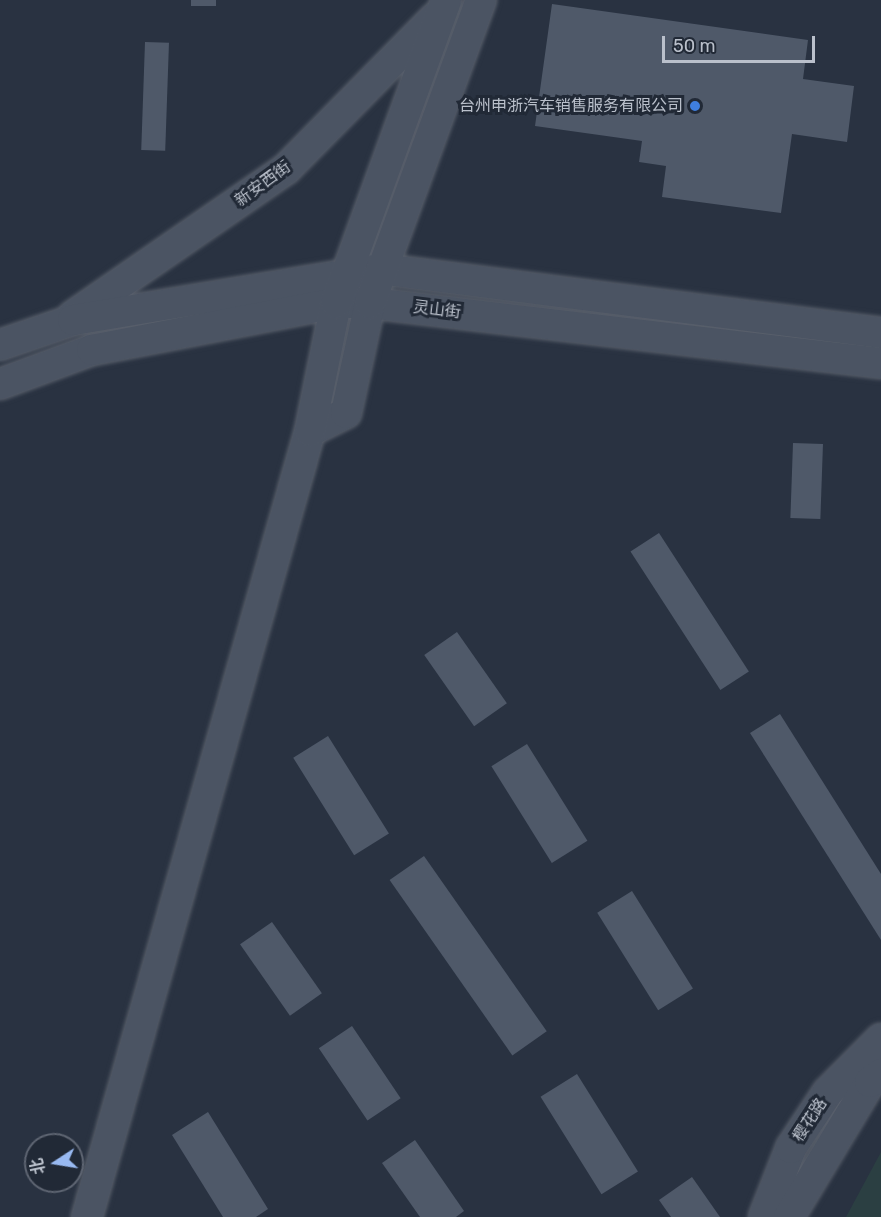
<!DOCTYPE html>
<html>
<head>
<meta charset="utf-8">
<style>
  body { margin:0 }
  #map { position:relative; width:881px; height:1217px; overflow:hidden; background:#293241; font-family:Rubik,"Noto Sans SC",sans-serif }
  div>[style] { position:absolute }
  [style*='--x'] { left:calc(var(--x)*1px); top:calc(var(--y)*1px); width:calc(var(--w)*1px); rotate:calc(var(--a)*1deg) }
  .green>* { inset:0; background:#2b3f42 }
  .building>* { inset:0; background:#4f5969; transform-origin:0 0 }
  .roads { filter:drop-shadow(0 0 2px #585f6b) drop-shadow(0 0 2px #585f6b) }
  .secondary>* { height:30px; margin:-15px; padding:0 15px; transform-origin:15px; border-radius:15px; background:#4b5463 }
  .dots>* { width:16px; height:16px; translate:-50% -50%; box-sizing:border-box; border:3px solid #212936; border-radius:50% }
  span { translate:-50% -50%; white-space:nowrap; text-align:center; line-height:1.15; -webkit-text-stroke:6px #212936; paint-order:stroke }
  .poi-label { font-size:16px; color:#bac0cb }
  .right { translate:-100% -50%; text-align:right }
  .street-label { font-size:16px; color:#bac0cb }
  .north { position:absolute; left:24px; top:1133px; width:60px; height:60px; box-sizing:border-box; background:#212936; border:2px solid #5e6572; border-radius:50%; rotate:258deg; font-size:16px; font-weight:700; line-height:24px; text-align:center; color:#bac0cb }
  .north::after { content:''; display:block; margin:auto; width:21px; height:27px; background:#98b9f1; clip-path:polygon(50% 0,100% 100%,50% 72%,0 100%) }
  .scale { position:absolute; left:662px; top:36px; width:153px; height:27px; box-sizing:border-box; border:3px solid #bac0cb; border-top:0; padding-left:8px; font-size:18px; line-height:21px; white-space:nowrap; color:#bac0cb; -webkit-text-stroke:4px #212936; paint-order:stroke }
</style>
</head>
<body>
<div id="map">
  <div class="green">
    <div style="clip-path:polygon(881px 1152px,881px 1217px,846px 1217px)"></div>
  </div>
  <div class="building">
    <div style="left:191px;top:0;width:25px;height:6px"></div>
    <div style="clip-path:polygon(552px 4px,808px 40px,803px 79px,854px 86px,847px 142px,792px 134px,781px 213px,662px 197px,666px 166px,639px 162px,642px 141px,535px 126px)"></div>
    <div style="left:145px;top:42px;width:24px;height:108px;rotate:2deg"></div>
    <div style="left:793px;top:443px;width:30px;height:75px;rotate:2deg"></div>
    <div style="left:659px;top:533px;width:165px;height:34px;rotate:57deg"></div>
    <div style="left:457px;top:632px;width:87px;height:40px;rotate:55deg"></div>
    <div style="clip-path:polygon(780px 714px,881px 874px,881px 940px,750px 733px)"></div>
    <div style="left:328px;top:736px;width:115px;height:41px;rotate:58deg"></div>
    <div style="left:527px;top:744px;width:114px;height:42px;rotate:58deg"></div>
    <div style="left:424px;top:856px;width:214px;height:42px;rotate:55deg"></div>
    <div style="left:632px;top:891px;width:115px;height:41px;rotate:58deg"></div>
    <div style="left:272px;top:922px;width:87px;height:39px;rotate:55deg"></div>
    <div style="left:352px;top:1026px;width:87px;height:40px;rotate:56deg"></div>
    <div style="left:577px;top:1074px;width:115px;height:43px;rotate:58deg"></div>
    <div style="clip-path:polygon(208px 1112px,268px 1209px,256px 1217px,223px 1217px,172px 1135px)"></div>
    <div style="clip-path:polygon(415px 1140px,464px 1211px,456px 1217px,420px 1217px,382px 1163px)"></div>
    <div style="clip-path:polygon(692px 1177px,720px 1217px,671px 1217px,659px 1200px)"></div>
  </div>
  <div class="roads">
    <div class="secondary">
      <div style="--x:73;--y:316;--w:259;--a:-34.6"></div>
      <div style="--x:286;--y:169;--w:212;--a:-45.4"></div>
      <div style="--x:0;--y:345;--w:77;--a:-18.9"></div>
      <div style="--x:73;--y:320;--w:312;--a:-9.4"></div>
      <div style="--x:381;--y:269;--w:504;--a:7.29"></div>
      <div style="--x:0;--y:384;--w:98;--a:-20.3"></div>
      <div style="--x:92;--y:350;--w:248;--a:-10.9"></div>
      <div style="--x:336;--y:303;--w:34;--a:0"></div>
      <div style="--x:370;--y:303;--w:515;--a:6.7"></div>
      <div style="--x:310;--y:431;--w:40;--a:-26.6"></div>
      <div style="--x:346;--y:413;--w:113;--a:-77.7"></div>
      <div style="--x:370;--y:303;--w:323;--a:-69.9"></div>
      <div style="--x:87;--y:1217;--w:817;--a:-74.16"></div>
      <div style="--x:310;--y:431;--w:131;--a:-78.5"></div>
      <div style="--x:336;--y:303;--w:322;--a:-70"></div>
      <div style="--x:764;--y:1217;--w:74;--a:-68.6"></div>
      <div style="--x:791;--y:1148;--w:67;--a:-56.5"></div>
      <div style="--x:828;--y:1092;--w:75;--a:-45"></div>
      <div style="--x:789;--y:1217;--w:157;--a:-59"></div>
      <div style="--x:870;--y:1082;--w:14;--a:-36"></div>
    </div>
  </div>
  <div class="dots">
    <div style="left:695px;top:106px;background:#3f7fe0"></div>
  </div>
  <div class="poi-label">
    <span class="right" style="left:683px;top:106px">台州申浙汽车销售服务有限公司</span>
  </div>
  <div class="street-label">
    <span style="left:263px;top:184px;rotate:-36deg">新安西街</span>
    <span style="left:437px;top:310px;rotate:7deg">灵山街</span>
    <span style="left:810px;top:1120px;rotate:-57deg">樱花路</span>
  </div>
  <div class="north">北</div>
  <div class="scale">50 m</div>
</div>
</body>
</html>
